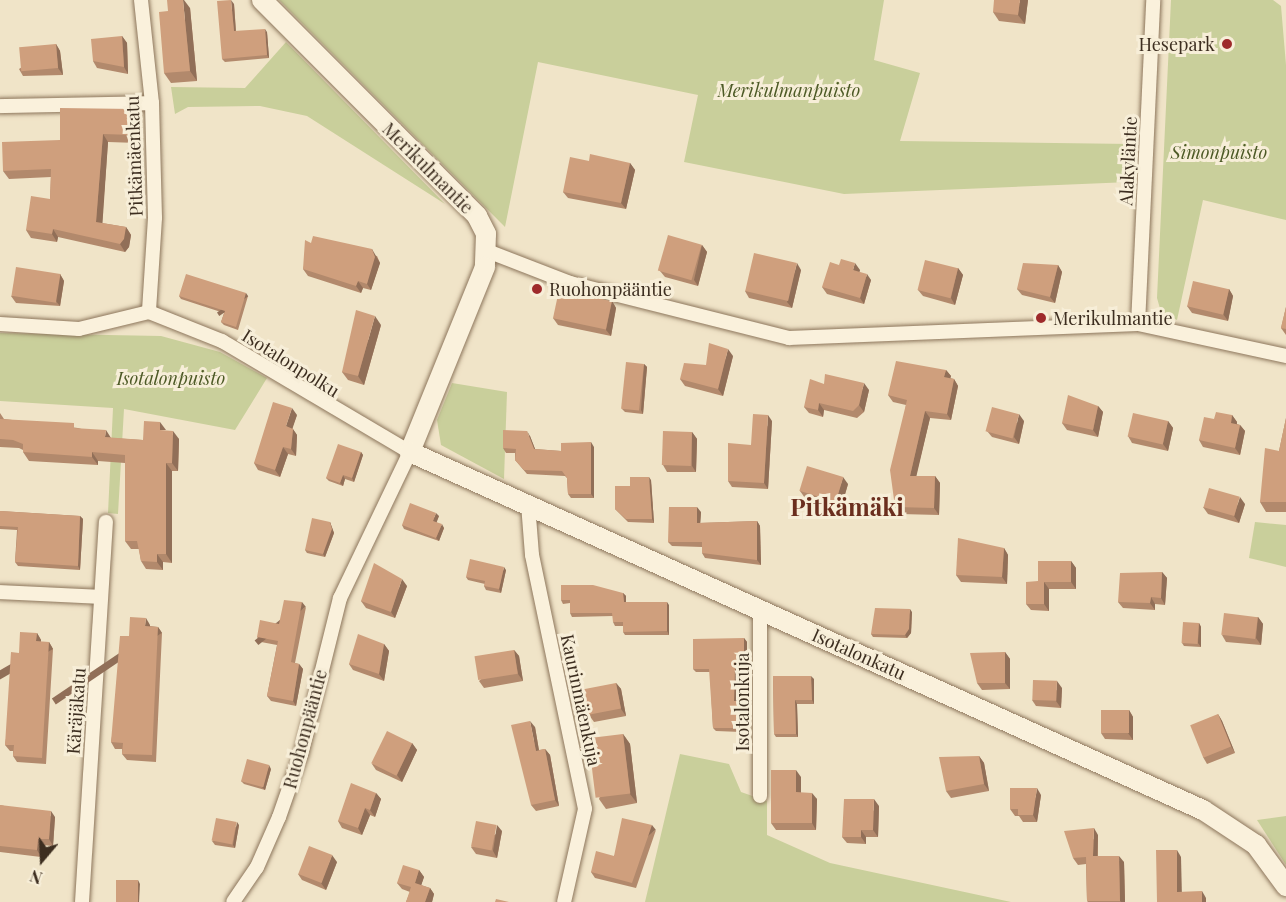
<!DOCTYPE html>
<html>
<head>
<meta charset="utf-8">
<style>
  body { margin:0 }
  #map { position:relative; width:1286px; height:902px; overflow:hidden; background:#f0e4c8; font-family:"Playfair Display",serif }
  div>[style] { position:absolute }
  [style*='--x'] { left:calc(var(--x)*1px); top:calc(var(--y)*1px); width:calc(var(--w)*1px); rotate:calc(var(--a)*1deg) }
  .green>* { inset:0; background:#c9cf9b }
  .roads { filter:drop-shadow(0 0 2px #8d765c) drop-shadow(0 0 2px #8d765c) }
  .street>* { height:14px; margin:-7px; padding:0 7px; transform-origin:7px; border-radius:7px; background:#faf1dc }
  .secondary>* { height:20px; margin:-10px; padding:0 10px; transform-origin:10px; border-radius:10px; background:#faf1dc }
  .wall>* { inset:0; background:#b2896c }
  .shaded-wall>* { inset:0; background:#916f58; transform-origin:0 0 }
  .building>* { inset:0; background:#cf9f7d; transform-origin:0 0 }
  .dots>* { width:16px; height:16px; translate:-50% -50%; box-sizing:border-box; border:3px solid #f7eed8; border-radius:50% }
  span { translate:-50% -50%; white-space:nowrap; text-align:center; line-height:1.15; -webkit-text-stroke:6px #f7eed8; paint-order:stroke }
  .poi-label { font-size:18px; color:#3d2e20 }
  .right { translate:-100% -50%; text-align:right }
  .left { translate:0 -50%; text-align:left }
  .park-label { font-size:18px; color:#4d5a26; font-style:italic }
  .street-label { font-size:18px; color:#3d2e20 }
  .district-label { font-size:24px; color:#6b2e1e; font-weight:700 }
  .north { position:absolute; left:12px; top:830px; width:60px; height:60px; -webkit-text-stroke:4px #f7eed8; paint-order:stroke; rotate:199deg; font-size:16px; font-weight:700; line-height:24px; text-align:center; color:#3d2e20 }
  .north::after { content:''; display:block; margin:auto; width:21px; height:27px; background:#3d2e20; clip-path:polygon(50% 0,100% 100%,50% 72%,0 100%) }
</style>
</head>
<body>
<div id="map">
  <div class="green">
    <div style="clip-path:polygon(279px 0,884px 0,874px 60px,920px 73px,900px 141px,1132px 144px,1130px 182px,844px 194px,684px 162px,698px 95px,538px 62px,505px 227px)"></div>
    <div style="clip-path:polygon(1171px 0,1273px 0,1281px 6px,1286px 65px,1286px 220px,1203px 200px,1177px 320px,1161px 312px,1157px 298px)"></div>
    <div style="clip-path:polygon(286px 42px,445px 204px,307px 116px,260px 106px,188px 107px,175px 114px,171px 87px,245px 88px)"></div>
    <div style="clip-path:polygon(0 333px,161px 336px,220px 352px,267px 378px,235px 430px,124px 409px,118px 514px,108px 513px,113px 408px,0 401px)"></div>
    <div style="clip-path:polygon(452px 383px,507px 392px,504px 479px,441px 445px,437px 420px)"></div>
    <div style="clip-path:polygon(1255px 522px,1286px 525px,1286px 567px,1249px 558px)"></div>
    <div style="clip-path:polygon(680px 754px,729px 764px,741px 792px,767px 801px,767px 835px,830px 863px,1011px 902px,645px 902px)"></div>
    <div style="clip-path:polygon(1286px 816px,1286px 865px,1257px 820px)"></div>
  </div>
  <div class="roads">
    <div class="street">
      <div style="--x:141;--y:0;--w:104;--a:83.9"></div>
      <div style="--x:152;--y:103;--w:115;--a:88.5"></div>
      <div style="--x:155;--y:218;--w:94;--a:93.7"></div>
      <div style="--x:0;--y:106;--w:152;--a:-1.1"></div>
      <div style="--x:490;--y:252;--w:86;--a:21.2"></div>
      <div style="--x:570;--y:283;--w:226;--a:14.1"></div>
      <div style="--x:789;--y:338;--w:349;--a:-2.3"></div>
      <div style="--x:1138;--y:324;--w:151;--a:12.2"></div>
      <div style="--x:149;--y:312;--w:79;--a:21.7"></div>
      <div style="--x:222;--y:341;--w:218;--a:30.6"></div>
      <div style="--x:410;--y:452;--w:162;--a:115.6"></div>
      <div style="--x:340;--y:598;--w:161;--a:104"></div>
      <div style="--x:301;--y:754;--w:67;--a:109.2"></div>
      <div style="--x:279;--y:817;--w:55;--a:113.7"></div>
      <div style="--x:257;--y:867;--w:42;--a:124.4"></div>
      <div style="--x:0;--y:324;--w:79;--a:3.6"></div>
      <div style="--x:79;--y:329;--w:72;--a:-13.7"></div>
      <div style="--x:1138;--y:324;--w:324;--a:-87.3"></div>
      <div style="--x:528;--y:504;--w:51;--a:85.5"></div>
      <div style="--x:532;--y:555;--w:259;--a:78.2"></div>
      <div style="--x:585;--y:809;--w:95;--a:102.7"></div>
      <div style="--x:0;--y:592;--w:101;--a:2.8"></div>
      <div style="--x:760;--y:796;--w:187;--a:-90"></div>
      <div style="--x:82;--y:902;--w:381;--a:-86.4"></div>
    </div>
    <div class="secondary">
      <div style="--x:262;--y:0;--w:305;--a:45.1"></div>
      <div style="--x:477;--y:216;--w:20;--a:63"></div>
      <div style="--x:486;--y:234;--w:33;--a:92"></div>
      <div style="--x:485;--y:267;--w:200;--a:112.1"></div>
      <div style="--x:410;--y:452;--w:870;--a:24.3"></div>
      <div style="--x:1203;--y:810;--w:64;--a:33.4"></div>
      <div style="--x:1256;--y:845;--w:51;--a:53.8"></div>
    </div>
  </div>
  <div class="wall">
    <div style="clip-path:polygon(1028px 0,1025px 24px,999px 21px,993px 12px)"></div>
    <div style="clip-path:polygon(234px 4px,236px 31px,267px 32px,269px 58px,225px 62px,222px 59px)"></div>
    <div style="clip-path:polygon(190px 8px,197px 81px,171px 83px,164px 73px)"></div>
    <div style="clip-path:polygon(122px 36px,127px 43px,128px 74px,97px 68px,93px 61px)"></div>
    <div style="clip-path:polygon(56px 44px,60px 51px,63px 75px,23px 76px,19px 69px)"></div>
    <div style="clip-path:polygon(133px 109px,139px 117px,138px 143px,108px 142px,102px 223px,126px 227px,131px 235px,129px 247px,125px 252px,58px 237px,57px 242px,31px 238px,26px 230px,50px 199px,51px 177px,9px 179px,3px 171px,60px 140px)"></div>
    <div style="clip-path:polygon(630px 163px,635px 170px,626px 209px,568px 198px,563px 192px)"></div>
    <div style="clip-path:polygon(311px 243px,377px 256px,380px 263px,371px 290px,363px 288px,361px 293px,308px 276px,303px 269px)"></div>
    <div style="clip-path:polygon(702px 245px,707px 252px,698px 286px,665px 277px,660px 271px)"></div>
    <div style="clip-path:polygon(1058px 265px,1062px 272px,1055px 303px,1022px 295px,1017px 289px)"></div>
    <div style="clip-path:polygon(958px 268px,963px 275px,955px 305px,923px 296px,918px 290px)"></div>
    <div style="clip-path:polygon(801px 270px,792px 308px,749px 298px,745px 291px)"></div>
    <div style="clip-path:polygon(860px 270px,859px 272px,871px 280px,864px 304px,827px 294px,822px 287px)"></div>
    <div style="clip-path:polygon(60px 274px,64px 281px,60px 306px,16px 303px,11px 296px)"></div>
    <div style="clip-path:polygon(1229px 289px,1233px 296px,1228px 321px,1192px 313px,1187px 306px)"></div>
    <div style="clip-path:polygon(179px 296px,248px 296px,238px 330px,224px 325px,221px 322px,224px 313px,181px 299px)"></div>
    <div style="clip-path:polygon(612px 301px,616px 308px,611px 336px,558px 325px,553px 318px)"></div>
    <div style="clip-path:polygon(1286px 307px,1286px 335px,1281px 328px)"></div>
    <div style="clip-path:polygon(381px 325px,364px 385px,348px 380px,342px 372px)"></div>
    <div style="clip-path:polygon(733px 356px,723px 396px,685px 386px,680px 379px,706px 365px)"></div>
    <div style="clip-path:polygon(644px 364px,647px 367px,643px 414px,625px 412px,622px 409px)"></div>
    <div style="clip-path:polygon(946px 370px,951px 376px,950px 378px,954px 379px,958px 386px,951px 420px,930px 418px,916px 476px,935px 476px,940px 483px,939px 515px,900px 514px,895px 507px,906px 405px,893px 402px,888px 395px)"></div>
    <div style="clip-path:polygon(824px 384px,869px 390px,864px 412px,857px 418px,824px 410px,823px 417px,809px 413px,804px 407px)"></div>
    <div style="clip-path:polygon(1098px 406px,1103px 412px,1098px 437px,1067px 430px,1062px 423px)"></div>
    <div style="clip-path:polygon(0 413px,4px 419px,78px 428px,111px 438px,143px 440px,166px 431px,179px 439px,178px 471px,172px 471px,172px 563px,163px 562px,163px 570px,146px 569px,141px 561px,139px 549px,131px 549px,125px 541px,125px 463px,98px 461px,98px 465px,29px 461px,23px 452px,23px 450px,19px 448px,0 447px)"></div>
    <div style="clip-path:polygon(297px 415px,292px 428px,297px 435px,296px 456px,288px 454px,280px 477px,258px 470px,254px 463px)"></div>
    <div style="clip-path:polygon(1232px 415px,1237px 422px,1237px 424px,1240px 425px,1245px 431px,1240px 455px,1203px 447px,1199px 440px,1214px 419px)"></div>
    <div style="clip-path:polygon(1286px 418px,1286px 512px,1266px 512px,1260px 502px,1279px 451px)"></div>
    <div style="clip-path:polygon(772px 421px,768px 489px,732px 487px,728px 481px,751px 445px)"></div>
    <div style="clip-path:polygon(1024px 421px,1019px 444px,992px 437px,987px 431px)"></div>
    <div style="clip-path:polygon(1168px 421px,1173px 428px,1168px 451px,1132px 443px,1128px 436px)"></div>
    <div style="clip-path:polygon(692px 432px,697px 439px,696px 472px,667px 472px,663px 465px)"></div>
    <div style="clip-path:polygon(530px 436px,535px 449px,561px 451px,594px 447px,594px 498px,571px 498px,568px 494px,567px 478px,565px 476px,527px 474px,515px 460px,515px 453px,506px 453px,503px 448px)"></div>
    <div style="clip-path:polygon(361px 452px,363px 455px,354px 482px,345px 479px,343px 486px,329px 481px,326px 478px)"></div>
    <div style="clip-path:polygon(651px 480px,654px 523px,628px 522px,615px 509px,630px 486px)"></div>
    <div style="clip-path:polygon(848px 484px,841px 508px,805px 498px,800px 491px)"></div>
    <div style="clip-path:polygon(1245px 504px,1239px 523px,1208px 514px,1203px 507px)"></div>
    <div style="clip-path:polygon(0 511px,80px 516px,83px 519px,80px 570px,18px 566px,15px 562px,17px 530px,0 529px)"></div>
    <div style="clip-path:polygon(701px 512px,700px 523px,757px 521px,760px 526px,761px 565px,705px 558px,702px 553px,702px 547px,672px 546px,668px 542px)"></div>
    <div style="clip-path:polygon(439px 516px,436px 522px,444px 528px,439px 541px,404px 529px,402px 525px)"></div>
    <div style="clip-path:polygon(330px 522px,334px 533px,325px 557px,307px 553px,305px 550px)"></div>
    <div style="clip-path:polygon(1004px 548px,1008px 555px,1007px 584px,961px 582px,956px 575px)"></div>
    <div style="clip-path:polygon(1071px 561px,1076px 568px,1076px 589px,1049px 589px,1049px 611px,1031px 610px,1026px 604px,1038px 581px)"></div>
    <div style="clip-path:polygon(506px 570px,501px 593px,486px 590px,484px 586px,485px 584px,468px 580px,466px 577px)"></div>
    <div style="clip-path:polygon(1162px 572px,1167px 578px,1165px 605px,1155px 604px,1155px 610px,1123px 608px,1118px 602px)"></div>
    <div style="clip-path:polygon(407px 586px,395px 618px,366px 608px,361px 601px)"></div>
    <div style="clip-path:polygon(623px 593px,626px 596px,626px 602px,669px 605px,669px 635px,625px 635px,623px 632px,623px 626px,615px 626px,613px 622px,613px 616px,572px 617px,570px 613px,570px 603px,563px 604px,561px 600px)"></div>
    <div style="clip-path:polygon(306px 607px,295px 663px,299px 664px,303px 669px,296px 706px,271px 701px,267px 696px,277px 645px,261px 642px,257px 637px)"></div>
    <div style="clip-path:polygon(912px 612px,911px 633px,907px 638px,873px 637px,871px 634px)"></div>
    <div style="clip-path:polygon(1258px 617px,1263px 624px,1261px 645px,1226px 642px,1222px 635px)"></div>
    <div style="clip-path:polygon(1199px 623px,1201px 627px,1201px 647px,1184px 646px,1182px 643px)"></div>
    <div style="clip-path:polygon(150px 625px,150px 626px,158px 627px,162px 633px,156px 762px,127px 760px,122px 754px,122px 749px,115px 749px,111px 742px,129px 636px)"></div>
    <div style="clip-path:polygon(37px 633px,41px 640px,41px 642px,49px 642px,53px 649px,46px 764px,17px 762px,13px 756px,13px 751px,10px 751px,5px 745px,19px 653px)"></div>
    <div style="clip-path:polygon(744px 638px,747px 642px,747px 668px,737px 668px,737px 701px,739px 701px,741px 704px,741px 732px,716px 731px,713px 728px,710px 672px,696px 672px,693px 669px)"></div>
    <div style="clip-path:polygon(384px 644px,389px 651px,384px 681px,353px 670px,349px 664px)"></div>
    <div style="clip-path:polygon(514px 650px,519px 656px,523px 681px,484px 688px,479px 681px)"></div>
    <div style="clip-path:polygon(1005px 652px,1010px 659px,1010px 689px,982px 690px,977px 683px)"></div>
    <div style="clip-path:polygon(773px 676px,814px 679px,814px 704px,797px 704px,798px 737px,776px 737px,774px 734px)"></div>
    <div style="clip-path:polygon(616px 683px,621px 689px,626px 716px,594px 722px,589px 715px)"></div>
    <div style="clip-path:polygon(1062px 688px,1061px 708px,1036px 706px,1032px 700px)"></div>
    <div style="clip-path:polygon(1129px 710px,1133px 717px,1133px 740px,1105px 739px,1101px 733px)"></div>
    <div style="clip-path:polygon(1218px 714px,1222px 721px,1235px 753px,1207px 764px,1203px 757px)"></div>
    <div style="clip-path:polygon(535px 727px,539px 750px,545px 749px,550px 755px,559px 806px,536px 811px,531px 805px)"></div>
    <div style="clip-path:polygon(623px 734px,630px 744px,637px 803px,606px 809px,599px 799px)"></div>
    <div style="clip-path:polygon(412px 743px,417px 750px,402px 782px,376px 770px,372px 764px)"></div>
    <div style="clip-path:polygon(979px 756px,984px 763px,989px 791px,951px 798px,946px 791px)"></div>
    <div style="clip-path:polygon(271px 769px,265px 790px,244px 784px,241px 781px)"></div>
    <div style="clip-path:polygon(801px 777px,801px 793px,817px 799px,816px 830px,776px 830px,771px 823px)"></div>
    <div style="clip-path:polygon(376px 793px,381px 799px,375px 817px,370px 815px,362px 835px,342px 828px,338px 821px)"></div>
    <div style="clip-path:polygon(1041px 795px,1037px 822px,1023px 822px,1019px 816px,1015px 816px,1010px 809px)"></div>
    <div style="clip-path:polygon(0 805px,55px 817px,53px 846px,42px 845px,41px 857px,0 852px)"></div>
    <div style="clip-path:polygon(879px 806px,878px 837px,866px 837px,866px 844px,847px 843px,842px 837px)"></div>
    <div style="clip-path:polygon(239px 825px,235px 848px,215px 845px,212px 841px)"></div>
    <div style="clip-path:polygon(656px 830px,636px 888px,595px 878px,591px 872px,614px 856px)"></div>
    <div style="clip-path:polygon(502px 831px,497px 858px,476px 854px,471px 847px)"></div>
    <div style="clip-path:polygon(1098px 835px,1098px 856px,1124px 862px,1125px 902px,1088px 902px,1087px 901px,1086px 864px,1078px 865px,1073px 858px)"></div>
    <div style="clip-path:polygon(337px 862px,326px 890px,302px 880px,298px 874px)"></div>
    <div style="clip-path:polygon(419px 870px,424px 877px,421px 885px,430px 888px,434px 894px,432px 902px,406px 902px,410px 892px,402px 889px,397px 883px)"></div>
  </div>
  <div class="shaded-wall">
    <div style="clip-path:polygon(183px 0,184px 0,190px 8px,197px 81px,190px 71px)"></div>
    <div style="clip-path:polygon(231px 0,234px 4px,236px 35px,234px 31px)"></div>
    <div style="clip-path:polygon(1020px 0,1028px 0,1025px 24px,1018px 15px)"></div>
    <div style="clip-path:polygon(265px 29px,267px 32px,269px 58px,267px 55px)"></div>
    <div style="clip-path:polygon(122px 36px,127px 43px,128px 74px,124px 67px)"></div>
    <div style="clip-path:polygon(56px 44px,60px 51px,63px 75px,58px 68px)"></div>
    <div style="clip-path:polygon(133px 109px,139px 117px,138px 143px,133px 135px)"></div>
    <div style="clip-path:polygon(103px 134px,108px 142px,102px 230px,96px 222px)"></div>
    <div style="clip-path:polygon(630px 163px,635px 170px,626px 209px,621px 203px)"></div>
    <div style="clip-path:polygon(126px 227px,131px 235px,129px 247px,125px 252px,120px 244px)"></div>
    <div style="clip-path:polygon(53px 229px,58px 237px,57px 242px,52px 234px)"></div>
    <div style="clip-path:polygon(702px 245px,707px 252px,698px 286px,694px 280px)"></div>
    <div style="clip-path:polygon(372px 249px,380px 263px,371px 290px,367px 284px)"></div>
    <div style="clip-path:polygon(797px 263px,801px 270px,792px 308px,787px 302px)"></div>
    <div style="clip-path:polygon(855px 263px,860px 270px,858px 277px,853px 270px)"></div>
    <div style="clip-path:polygon(1058px 265px,1062px 272px,1055px 303px,1050px 297px)"></div>
    <div style="clip-path:polygon(958px 268px,963px 275px,955px 305px,951px 298px)"></div>
    <div style="clip-path:polygon(60px 274px,64px 281px,60px 306px,55px 300px)"></div>
    <div style="clip-path:polygon(867px 274px,871px 280px,864px 304px,860px 298px)"></div>
    <div style="clip-path:polygon(358px 281px,363px 288px,361px 293px,356px 286px)"></div>
    <div style="clip-path:polygon(1229px 289px,1233px 296px,1228px 321px,1223px 314px)"></div>
    <div style="left:246px;top:293px;width:4px;height:35px;rotate:56deg"></div>
    <div style="clip-path:polygon(612px 301px,616px 308px,611px 336px,606px 330px)"></div>
    <div style="clip-path:polygon(375px 316px,381px 325px,364px 385px,358px 376px)"></div>
    <div style="clip-path:polygon(728px 349px,733px 356px,723px 396px,718px 389px)"></div>
    <div style="clip-path:polygon(644px 364px,647px 367px,643px 414px,641px 410px)"></div>
    <div style="clip-path:polygon(946px 370px,951px 376px,949px 384px,944px 377px)"></div>
    <div style="clip-path:polygon(954px 379px,958px 386px,951px 420px,947px 414px)"></div>
    <div style="clip-path:polygon(864px 383px,869px 390px,864px 412px,859px 405px)"></div>
    <div style="clip-path:polygon(819px 403px,824px 410px,823px 417px,818px 410px)"></div>
    <div style="clip-path:polygon(1098px 406px,1103px 412px,1098px 437px,1093px 430px)"></div>
    <div style="clip-path:polygon(292px 408px,297px 415px,291px 433px,286px 426px)"></div>
    <div style="clip-path:polygon(925px 411px,930px 418px,915px 482px,910px 476px)"></div>
    <div style="clip-path:polygon(1019px 414px,1024px 421px,1019px 444px,1014px 437px)"></div>
    <div style="clip-path:polygon(768px 415px,772px 421px,768px 489px,764px 483px)"></div>
    <div style="clip-path:polygon(1232px 415px,1237px 422px,1236px 430px,1231px 423px)"></div>
    <div style="clip-path:polygon(1168px 421px,1173px 428px,1168px 451px,1163px 444px)"></div>
    <div style="clip-path:polygon(160px 422px,166px 430px,160px 430px)"></div>
    <div style="clip-path:polygon(1240px 425px,1245px 431px,1240px 455px,1235px 448px)"></div>
    <div style="clip-path:polygon(293px 429px,297px 435px,296px 456px,291px 449px)"></div>
    <div style="clip-path:polygon(106px 430px,111px 438px,105px 437px)"></div>
    <div style="clip-path:polygon(173px 431px,179px 439px,178px 471px,172px 463px)"></div>
    <div style="clip-path:polygon(527px 431px,530px 436px,537px 454px,534px 449px)"></div>
    <div style="clip-path:polygon(692px 432px,697px 439px,696px 472px,692px 466px)"></div>
    <div style="clip-path:polygon(591px 442px,594px 447px,594px 498px,591px 494px)"></div>
    <div style="clip-path:polygon(283px 447px,288px 454px,280px 477px,275px 470px)"></div>
    <div style="clip-path:polygon(92px 452px,98px 461px,98px 465px,92px 457px)"></div>
    <div style="clip-path:polygon(361px 452px,363px 455px,354px 482px,352px 478px)"></div>
    <div style="clip-path:polygon(166px 463px,172px 471px,172px 563px,166px 554px)"></div>
    <div style="clip-path:polygon(343px 475px,345px 479px,343px 486px,340px 483px)"></div>
    <div style="clip-path:polygon(935px 476px,940px 483px,939px 515px,934px 508px)"></div>
    <div style="clip-path:polygon(649px 477px,651px 480px,654px 523px,652px 519px)"></div>
    <div style="clip-path:polygon(843px 477px,848px 484px,841px 508px,836px 501px)"></div>
    <div style="clip-path:polygon(1240px 497px,1245px 504px,1239px 523px,1234px 516px)"></div>
    <div style="clip-path:polygon(697px 507px,701px 512px,700px 528px,697px 523px)"></div>
    <div style="clip-path:polygon(436px 513px,439px 516px,436px 524px,433px 521px)"></div>
    <div style="clip-path:polygon(80px 516px,83px 519px,80px 570px,78px 566px)"></div>
    <div style="clip-path:polygon(757px 521px,760px 526px,761px 565px,757px 560px)"></div>
    <div style="clip-path:polygon(330px 522px,334px 533px,325px 557px,323px 554px)"></div>
    <div style="clip-path:polygon(442px 524px,444px 528px,439px 541px,436px 538px)"></div>
    <div style="clip-path:polygon(1004px 548px,1008px 555px,1007px 584px,1002px 577px)"></div>
    <div style="clip-path:polygon(157px 554px,163px 562px,163px 570px,157px 562px)"></div>
    <div style="clip-path:polygon(1071px 561px,1076px 568px,1076px 589px,1071px 582px)"></div>
    <div style="clip-path:polygon(504px 567px,506px 570px,501px 593px,499px 589px)"></div>
    <div style="clip-path:polygon(1162px 572px,1167px 578px,1165px 605px,1161px 598px)"></div>
    <div style="clip-path:polygon(402px 579px,407px 586px,395px 618px,391px 612px)"></div>
    <div style="clip-path:polygon(1044px 582px,1049px 589px,1049px 611px,1044px 604px)"></div>
    <div style="clip-path:polygon(623px 593px,626px 596px,626px 606px,624px 602px)"></div>
    <div style="clip-path:polygon(1151px 597px,1155px 604px,1155px 610px,1150px 603px)"></div>
    <div style="left:302px;top:602px;width:6px;height:61px;rotate:51deg"></div>
    <div style="clip-path:polygon(667px 602px,669px 605px,669px 635px,667px 631px)"></div>
    <div style="clip-path:polygon(910px 609px,912px 612px,911px 633px,907px 638px,905px 635px)"></div>
    <div style="clip-path:polygon(1258px 617px,1263px 624px,1261px 645px,1256px 638px)"></div>
    <div style="clip-path:polygon(146px 618px,150px 625px,150px 632px,145px 626px)"></div>
    <div style="clip-path:polygon(1199px 623px,1201px 627px,1201px 647px,1198px 643px)"></div>
    <div style="left:158px;top:627px;width:7px;height:128px;rotate:56deg"></div>
    <div style="clip-path:polygon(37px 633px,41px 640px,41px 648px,36px 641px)"></div>
    <div style="clip-path:polygon(744px 638px,747px 642px,747px 668px,744px 665px)"></div>
    <div style="left:49px;top:642px;width:8px;height:116px;rotate:60deg"></div>
    <div style="clip-path:polygon(384px 644px,389px 651px,384px 681px,379px 674px)"></div>
    <div style="clip-path:polygon(514px 650px,519px 656px,523px 681px,518px 674px)"></div>
    <div style="clip-path:polygon(1005px 652px,1010px 659px,1010px 689px,1005px 683px)"></div>
    <div style="clip-path:polygon(299px 664px,303px 669px,296px 706px,293px 701px)"></div>
    <div style="clip-path:polygon(735px 665px,737px 668px,737px 704px,734px 701px)"></div>
    <div style="clip-path:polygon(811px 676px,814px 679px,814px 704px,812px 700px)"></div>
    <div style="clip-path:polygon(1057px 681px,1062px 688px,1061px 708px,1056px 701px)"></div>
    <div style="clip-path:polygon(616px 683px,621px 689px,626px 716px,621px 709px)"></div>
    <div style="clip-path:polygon(795px 700px,797px 704px,798px 737px,796px 734px)"></div>
    <div style="clip-path:polygon(739px 701px,741px 704px,741px 732px,739px 728px)"></div>
    <div style="clip-path:polygon(1129px 710px,1133px 717px,1133px 740px,1128px 733px)"></div>
    <div style="clip-path:polygon(1218px 714px,1222px 721px,1235px 753px,1231px 746px)"></div>
    <div style="clip-path:polygon(530px 721px,535px 727px,540px 757px,536px 751px)"></div>
    <div style="clip-path:polygon(623px 734px,630px 744px,637px 803px,630px 794px)"></div>
    <div style="clip-path:polygon(412px 743px,417px 750px,402px 782px,397px 775px)"></div>
    <div style="clip-path:polygon(545px 749px,550px 755px,559px 806px,555px 800px)"></div>
    <div style="clip-path:polygon(979px 756px,984px 763px,989px 791px,984px 784px)"></div>
    <div style="clip-path:polygon(269px 765px,271px 769px,265px 790px,262px 787px)"></div>
    <div style="clip-path:polygon(796px 770px,801px 777px,801px 799px,796px 792px)"></div>
    <div style="clip-path:polygon(1037px 788px,1041px 795px,1037px 822px,1033px 815px)"></div>
    <div style="clip-path:polygon(376px 793px,381px 799px,375px 817px,370px 810px)"></div>
    <div style="clip-path:polygon(812px 793px,817px 799px,816px 830px,812px 823px)"></div>
    <div style="clip-path:polygon(874px 799px,879px 806px,878px 837px,873px 830px)"></div>
    <div style="clip-path:polygon(365px 808px,370px 815px,362px 835px,358px 828px)"></div>
    <div style="clip-path:polygon(51px 811px,55px 817px,53px 846px,49px 839px)"></div>
    <div style="clip-path:polygon(237px 822px,239px 825px,235px 848px,233px 845px)"></div>
    <div style="clip-path:polygon(497px 825px,502px 831px,497px 858px,493px 851px)"></div>
    <div style="left:652px;top:825px;width:6px;height:61px;rotate:51deg"></div>
    <div style="clip-path:polygon(1094px 828px,1098px 835px,1097px 863px,1093px 856px)"></div>
    <div style="clip-path:polygon(861px 830px,866px 837px,866px 844px,861px 837px)"></div>
    <div style="clip-path:polygon(38px 839px,42px 845px,41px 857px,37px 850px)"></div>
    <div style="clip-path:polygon(1177px 850px,1181px 857px,1182px 898px,1177px 892px)"></div>
    <div style="clip-path:polygon(332px 855px,337px 862px,326px 890px,321px 883px)"></div>
    <div style="clip-path:polygon(1119px 856px,1124px 862px,1125px 902px,1121px 902px,1120px 901px)"></div>
    <div style="clip-path:polygon(419px 870px,424px 877px,420px 889px,415px 883px)"></div>
    <div style="clip-path:polygon(138px 880px,140px 884px,139px 902px,137px 902px)"></div>
    <div style="clip-path:polygon(430px 888px,434px 894px,432px 902px,425px 902px)"></div>
    <div style="clip-path:polygon(1202px 891px,1206px 898px,1206px 902px,1202px 902px)"></div>
  </div>
  <div class="building">
    <div style="clip-path:polygon(167px 0,183px 0,190px 71px,164px 73px,159px 12px,168px 11px)"></div>
    <div style="clip-path:polygon(231px 0,234px 31px,265px 29px,267px 55px,222px 59px,217px 1px)"></div>
    <div style="clip-path:polygon(994px 0,1020px 0,1018px 15px,993px 12px)"></div>
    <div style="clip-path:polygon(122px 36px,124px 67px,93px 61px,91px 39px)"></div>
    <div style="left:56px;top:44px;width:24px;height:37px;rotate:85deg"></div>
    <div style="clip-path:polygon(60px 108px,133px 109px,133px 135px,103px 134px,96px 222px,126px 227px,124px 239px,120px 244px,53px 229px,52px 234px,26px 230px,31px 196px,50px 199px,51px 169px,3px 171px,2px 142px,60px 140px)"></div>
    <div style="clip-path:polygon(590px 154px,630px 163px,621px 203px,563px 192px,570px 157px,589px 161px)"></div>
    <div style="left:668px;top:235px;width:35px;height:37px;rotate:16deg"></div>
    <div style="clip-path:polygon(313px 236px,372px 249px,375px 257px,367px 284px,358px 281px,356px 286px,303px 269px,305px 240px,311px 243px)"></div>
    <div style="left:754px;top:253px;width:44px;height:39px;rotate:13deg"></div>
    <div style="clip-path:polygon(841px 259px,855px 263px,853px 270px,867px 274px,860px 298px,822px 287px,830px 262px,839px 265px)"></div>
    <div style="left:925px;top:260px;width:34px;height:31px;rotate:14deg"></div>
    <div style="clip-path:polygon(1023px 263px,1058px 265px,1050px 297px,1017px 289px)"></div>
    <div style="left:16px;top:267px;width:45px;height:29px;rotate:9deg"></div>
    <div style="clip-path:polygon(186px 274px,246px 293px,236px 327px,221px 322px,225px 311px,179px 296px)"></div>
    <div style="left:1193px;top:281px;width:37px;height:26px;rotate:13deg"></div>
    <div style="left:559px;top:290px;width:54px;height:29px;rotate:12deg"></div>
    <div style="clip-path:polygon(1286px 307px,1286px 329px,1281px 328px)"></div>
    <div style="clip-path:polygon(356px 310px,375px 316px,358px 376px,342px 372px)"></div>
    <div style="clip-path:polygon(709px 343px,728px 349px,718px 389px,680px 379px,684px 363px,706px 365px)"></div>
    <div style="clip-path:polygon(896px 361px,946px 370px,944px 377px,954px 379px,947px 414px,925px 411px,910px 476px,935px 476px,934px 508px,895px 507px,890px 470px,907px 400px,888px 395px)"></div>
    <div style="left:626px;top:362px;width:18px;height:47px;rotate:6deg"></div>
    <div style="clip-path:polygon(825px 374px,864px 383px,859px 405px,853px 411px,819px 403px,818px 410px,804px 407px,810px 379px,824px 384px)"></div>
    <div style="clip-path:polygon(1068px 395px,1098px 406px,1093px 430px,1062px 423px)"></div>
    <div style="clip-path:polygon(273px 402px,292px 408px,286px 426px,293px 429px,291px 449px,283px 447px,275px 470px,254px 463px)"></div>
    <div style="left:992px;top:407px;width:28px;height:25px;rotate:15deg"></div>
    <div style="clip-path:polygon(1216px 412px,1232px 415px,1231px 423px,1240px 425px,1235px 448px,1199px 440px,1204px 417px,1214px 419px)"></div>
    <div style="left:1133px;top:413px;width:36px;height:24px;rotate:13deg"></div>
    <div style="clip-path:polygon(753px 414px,768px 415px,764px 483px,728px 481px,728px 443px,751px 445px)"></div>
    <div style="clip-path:polygon(1286px 418px,1286px 502px,1260px 502px,1265px 448px,1279px 451px)"></div>
    <div style="clip-path:polygon(0 419px,74px 423px,74px 428px,106px 430px,105px 437px,143px 440px,144px 421px,160px 422px,160px 430px,173px 431px,172px 463px,166px 463px,166px 554px,157px 554px,157px 562px,141px 561px,137px 541px,125px 541px,125px 455px,92px 452px,92px 457px,23px 452px,23px 444px,13px 440px,0 439px)"></div>
    <div style="clip-path:polygon(503px 430px,527px 431px,534px 449px,561px 451px,561px 443px,591px 442px,591px 494px,568px 494px,567px 478px,562px 471px,524px 470px,515px 460px,516px 449px,503px 448px)"></div>
    <div style="left:663px;top:431px;width:29px;height:34px;rotate:2deg"></div>
    <div style="clip-path:polygon(338px 444px,361px 452px,352px 478px,343px 475px,340px 483px,326px 478px)"></div>
    <div style="left:807px;top:466px;width:38px;height:26px;rotate:17deg"></div>
    <div style="clip-path:polygon(630px 477px,649px 477px,652px 519px,626px 519px,615px 509px,615px 486px,630px 486px)"></div>
    <div style="left:1209px;top:488px;width:32px;height:20px;rotate:16deg"></div>
    <div style="clip-path:polygon(410px 503px,436px 513px,433px 521px,442px 524px,436px 538px,402px 525px)"></div>
    <div style="clip-path:polygon(669px 507px,697px 507px,697px 523px,757px 521px,757px 560px,702px 553px,702px 542px,668px 542px)"></div>
    <div style="clip-path:polygon(0 511px,80px 516px,78px 566px,15px 562px,18px 527px,0 526px)"></div>
    <div style="clip-path:polygon(312px 518px,330px 522px,332px 529px,323px 554px,305px 550px)"></div>
    <div style="clip-path:polygon(958px 538px,1004px 548px,1002px 577px,956px 575px)"></div>
    <div style="clip-path:polygon(470px 559px,504px 567px,499px 589px,484px 586px,485px 581px,466px 577px)"></div>
    <div style="clip-path:polygon(1038px 561px,1071px 561px,1071px 582px,1044px 582px,1044px 604px,1026px 604px,1026px 582px,1038px 581px)"></div>
    <div style="clip-path:polygon(374px 563px,402px 579px,391px 612px,361px 601px)"></div>
    <div style="clip-path:polygon(1162px 572px,1161px 598px,1151px 597px,1150px 603px,1118px 602px,1120px 573px)"></div>
    <div style="clip-path:polygon(561px 585px,593px 585px,623px 593px,624px 602px,667px 602px,667px 631px,623px 632px,623px 622px,613px 622px,612px 613px,570px 613px,570px 600px,561px 600px)"></div>
    <div style="clip-path:polygon(284px 600px,302px 602px,291px 662px,299px 664px,293px 701px,267px 696px,278px 641px,257px 637px,260px 620px,279px 624px)"></div>
    <div style="clip-path:polygon(875px 608px,910px 609px,909px 629px,905px 635px,871px 634px)"></div>
    <div style="left:1224px;top:613px;width:34px;height:22px;rotate:7deg"></div>
    <div style="clip-path:polygon(130px 617px,146px 618px,145px 626px,158px 627px,152px 755px,122px 754px,123px 743px,111px 742px,120px 636px,129px 636px)"></div>
    <div style="left:1183px;top:622px;width:16px;height:21px;rotate:4deg"></div>
    <div style="clip-path:polygon(20px 632px,37px 633px,36px 641px,49px 642px,42px 758px,13px 756px,14px 745px,5px 745px,11px 652px,19px 653px)"></div>
    <div style="clip-path:polygon(358px 634px,384px 644px,379px 674px,349px 664px)"></div>
    <div style="clip-path:polygon(744px 638px,744px 665px,735px 665px,734px 701px,739px 701px,739px 728px,713px 728px,709px 669px,693px 669px,693px 639px)"></div>
    <div style="left:514px;top:650px;width:24px;height:40px;rotate:81deg"></div>
    <div style="clip-path:polygon(1005px 652px,1005px 683px,977px 683px,970px 653px)"></div>
    <div style="clip-path:polygon(773px 676px,811px 676px,812px 700px,795px 700px,796px 734px,774px 734px)"></div>
    <div style="left:1033px;top:680px;width:24px;height:20px;rotate:2deg"></div>
    <div style="left:616px;top:683px;width:26px;height:33px;rotate:79deg"></div>
    <div style="left:1101px;top:710px;width:28px;height:23px"></div>
    <div style="left:1218px;top:714px;width:35px;height:30px;rotate:68deg"></div>
    <div style="clip-path:polygon(530px 721px,536px 751px,545px 749px,555px 800px,531px 805px,511px 725px)"></div>
    <div style="left:387px;top:731px;width:28px;height:36px;rotate:26deg"></div>
    <div style="left:623px;top:734px;width:60px;height:35px;rotate:83deg"></div>
    <div style="clip-path:polygon(979px 756px,984px 784px,946px 791px,939px 757px)"></div>
    <div style="left:247px;top:759px;width:23px;height:23px;rotate:15deg"></div>
    <div style="clip-path:polygon(771px 770px,796px 770px,796px 792px,812px 793px,812px 823px,771px 823px)"></div>
    <div style="clip-path:polygon(351px 783px,376px 793px,370px 810px,365px 808px,358px 828px,338px 821px)"></div>
    <div style="clip-path:polygon(1010px 788px,1037px 788px,1033px 815px,1018px 815px,1018px 809px,1010px 809px)"></div>
    <div style="clip-path:polygon(844px 799px,874px 799px,873px 830px,861px 830px,861px 837px,842px 837px)"></div>
    <div style="clip-path:polygon(0 805px,51px 811px,49px 839px,38px 839px,37px 850px,0 846px)"></div>
    <div style="left:216px;top:818px;width:21px;height:23px;rotate:11deg"></div>
    <div style="clip-path:polygon(622px 818px,652px 825px,632px 883px,591px 872px,596px 851px,614px 856px)"></div>
    <div style="left:476px;top:821px;width:21px;height:26px;rotate:11deg"></div>
    <div style="clip-path:polygon(1094px 828px,1093px 856px,1119px 856px,1120px 901px,1087px 901px,1086px 857px,1073px 858px,1064px 831px)"></div>
    <div style="left:309px;top:846px;width:25px;height:30px;rotate:21deg"></div>
    <div style="clip-path:polygon(1156px 850px,1177px 850px,1177px 892px,1202px 891px,1202px 902px,1157px 902px)"></div>
    <div style="clip-path:polygon(403px 865px,419px 870px,415px 883px,430px 888px,425px 902px,406px 902px,411px 887px,397px 883px)"></div>
    <div style="left:116px;top:880px;width:22px;height:22px"></div>
    <div style="clip-path:polygon(496px 899px,509px 902px,495px 902px)"></div>
  </div>
  <div class="dots">
    <div style="left:1227px;top:44px;background:#9e2a2b"></div>
    <div style="left:537px;top:289px;background:#9e2a2b"></div>
    <div style="left:1041px;top:318px;background:#9e2a2b"></div>
  </div>
  <div class="poi-label">
    <span class="right" style="left:1215px;top:44px">Hesepark</span>
    <span class="left" style="left:549px;top:289px">Ruohonpääntie</span>
    <span class="left" style="left:1053px;top:318px">Merikulmantie</span>
  </div>
  <div class="park-label">
    <span style="left:789px;top:90px">Merikulmanpuisto</span>
    <span style="left:1219px;top:152px">Simonpuisto</span>
    <span style="left:171px;top:378px">Isotalonpuisto</span>
  </div>
  <div class="street-label">
    <span style="left:134px;top:156px;rotate:-92deg">Pitkämäenkatu</span>
    <span style="left:1128px;top:161px;rotate:-87deg">Alakyläntie</span>
    <span style="left:428px;top:168px;rotate:45deg">Merikulmantie</span>
    <span style="left:291px;top:363px;rotate:32deg">Isotalonpolku</span>
    <span style="left:859px;top:654px;rotate:24deg">Isotalonkatu</span>
    <span style="left:581px;top:700px;rotate:78deg">Kaurinmäenkuja</span>
    <span style="left:742px;top:702px;rotate:-90deg">Isotalonkuja</span>
    <span style="left:76px;top:711px;rotate:-86deg">Käräjäkatu</span>
    <span style="left:305px;top:729px;rotate:-75deg">Ruohonpääntie</span>
  </div>
  <div class="district-label">
    <span style="left:847px;top:507px">Pitkämäki</span>
  </div>
  <div class="north">N</div>
</div>
</body>
</html>
